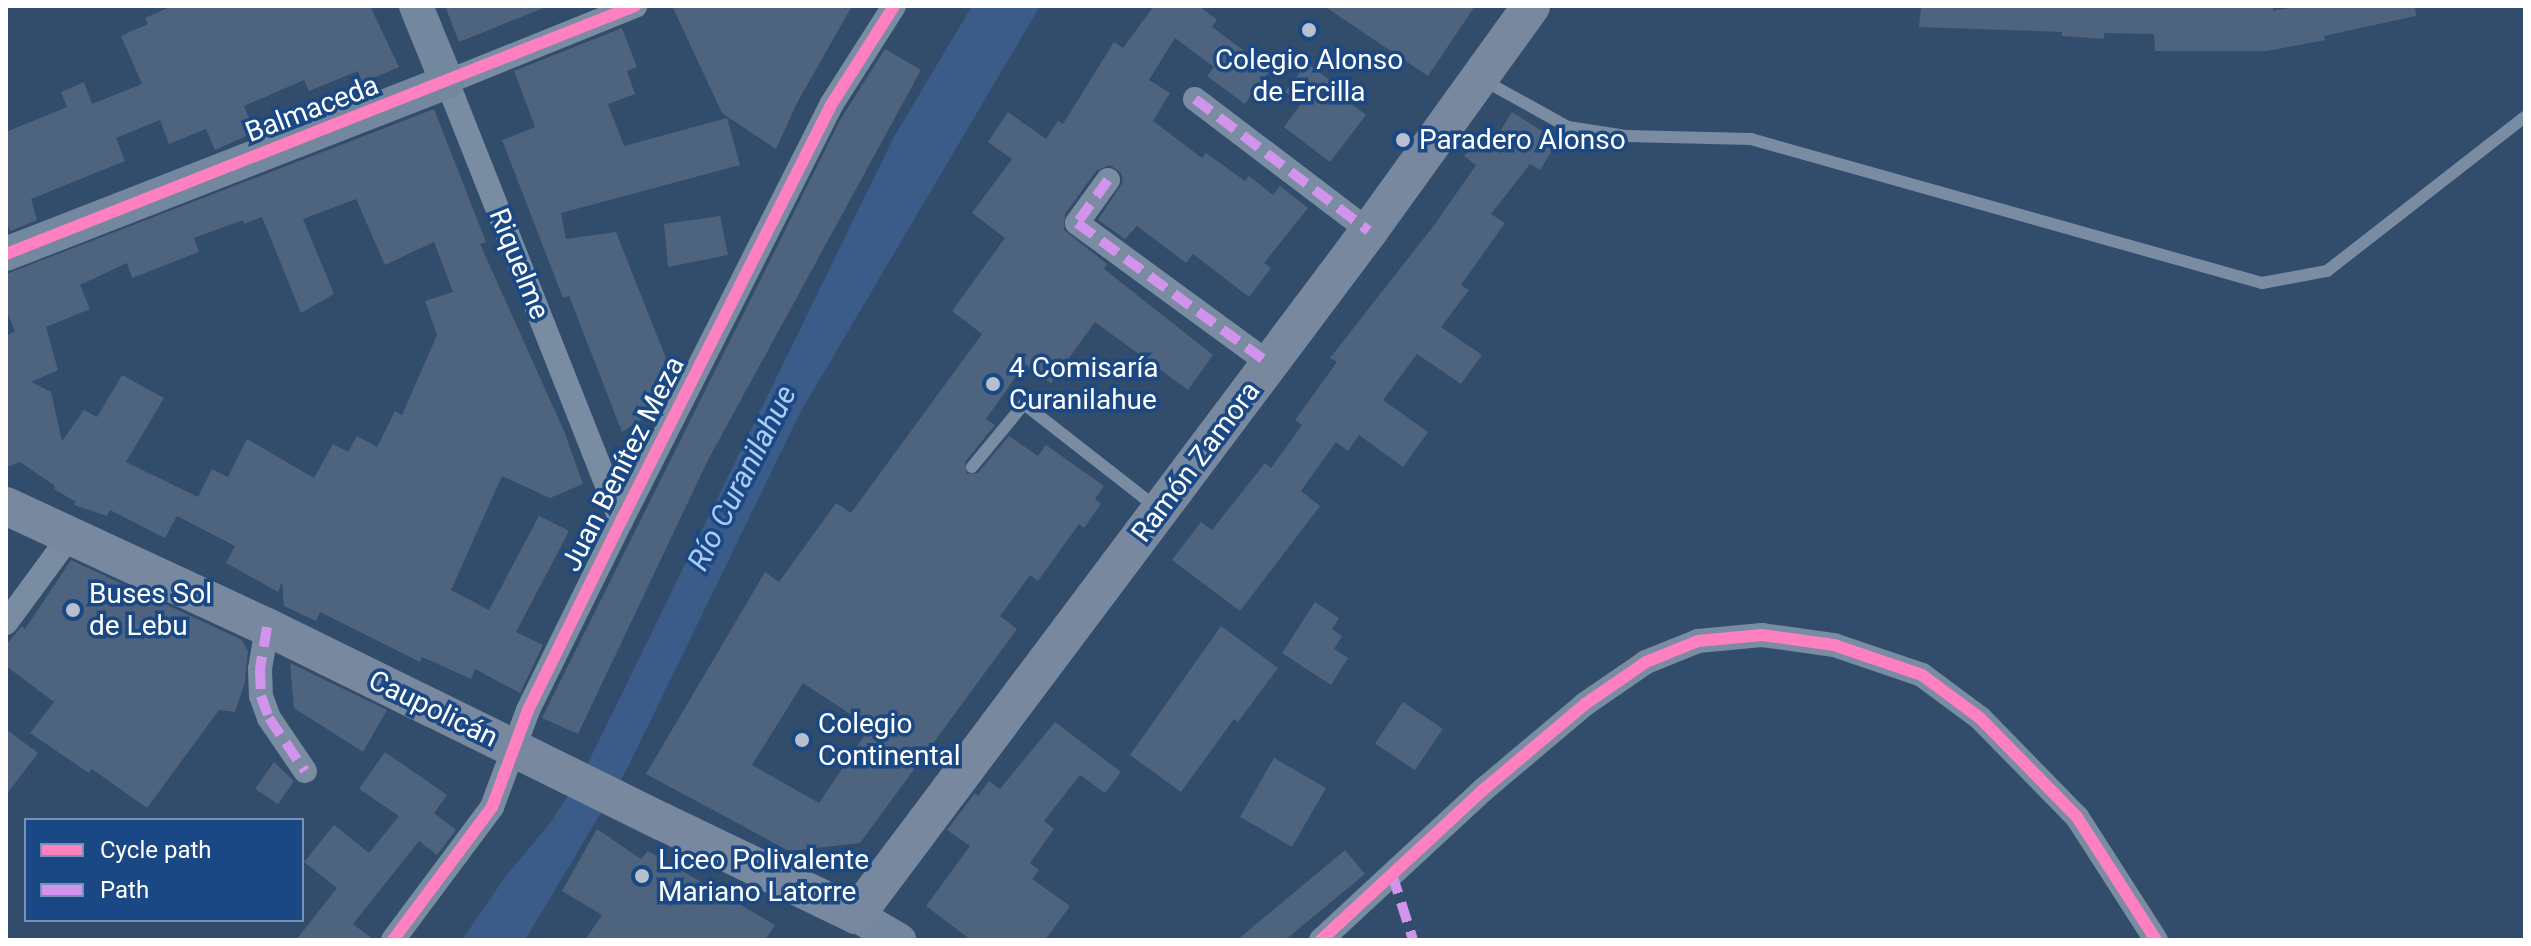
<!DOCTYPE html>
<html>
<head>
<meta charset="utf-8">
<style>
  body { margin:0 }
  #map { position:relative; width:2531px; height:946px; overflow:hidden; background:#324c6c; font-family:Roboto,sans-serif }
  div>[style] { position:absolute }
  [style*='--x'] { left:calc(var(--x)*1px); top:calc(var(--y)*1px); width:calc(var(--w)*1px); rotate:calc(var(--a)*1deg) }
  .water>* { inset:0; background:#3b5c88 }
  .building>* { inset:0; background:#4e637d; transform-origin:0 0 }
  .lane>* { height:12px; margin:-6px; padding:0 6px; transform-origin:6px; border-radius:6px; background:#798ca2 }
  .street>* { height:24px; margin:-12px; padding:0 12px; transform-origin:12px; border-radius:12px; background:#798ca2 }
  .secondary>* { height:34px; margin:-17px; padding:0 17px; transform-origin:17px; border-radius:17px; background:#73879f }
  .primary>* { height:38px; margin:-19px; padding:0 19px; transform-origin:19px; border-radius:19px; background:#78889f }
  .primary-bridge>* { height:38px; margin:-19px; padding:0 19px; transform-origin:19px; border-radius:19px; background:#78889f }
  .quiet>* { height:10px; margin-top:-5px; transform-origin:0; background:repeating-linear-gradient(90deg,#d193ec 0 20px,transparent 0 30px) }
  .cycleway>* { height:12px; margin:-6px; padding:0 6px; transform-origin:6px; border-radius:6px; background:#ff80c0 }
  .dots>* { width:22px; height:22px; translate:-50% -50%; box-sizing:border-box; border:4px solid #1a4885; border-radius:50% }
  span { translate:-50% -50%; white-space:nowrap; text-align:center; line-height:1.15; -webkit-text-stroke:7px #1a4885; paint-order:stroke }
  .poi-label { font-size:28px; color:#fff }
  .left { translate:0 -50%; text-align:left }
  .street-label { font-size:28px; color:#fff }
  .water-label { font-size:30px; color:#abccf3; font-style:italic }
  .frame { position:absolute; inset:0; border:8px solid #fff; pointer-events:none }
  .legend { position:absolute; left:24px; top:818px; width:280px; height:104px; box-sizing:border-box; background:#1a4885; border:2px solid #7691b6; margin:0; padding:10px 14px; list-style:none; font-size:24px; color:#fff }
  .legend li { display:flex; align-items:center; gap:16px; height:40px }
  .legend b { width:40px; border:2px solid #7691b6 }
</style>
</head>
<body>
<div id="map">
  <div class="water">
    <div style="clip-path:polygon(972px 6px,1040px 6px,801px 411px,627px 769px,525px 940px,462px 940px,505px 877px,551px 822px,586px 767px,894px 137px)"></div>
  </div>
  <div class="building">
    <div style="clip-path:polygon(172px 6px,370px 6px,399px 67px,362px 83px,358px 71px,309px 91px,304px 80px,244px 106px,255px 132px,215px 150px,206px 129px,169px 144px,160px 120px,116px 138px,125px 161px,31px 199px,37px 220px,10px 231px,6px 219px,6px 132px,67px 107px,61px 92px,84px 82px,92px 104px,142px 84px,121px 36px,148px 24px,145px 18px)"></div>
    <div style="clip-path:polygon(445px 6px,546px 6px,546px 7px,459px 42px)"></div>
    <div style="clip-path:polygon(672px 6px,852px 6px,797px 103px,776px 149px,722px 113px)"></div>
    <div style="clip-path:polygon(evenodd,1154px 6px,1199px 6px,1217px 20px,1212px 27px,1270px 70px,1245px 104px,1207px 76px,1214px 67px,1175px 38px,1149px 80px,1170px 93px,1153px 121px,1202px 158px,1206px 153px,1245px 181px,1249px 176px,1273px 195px,1280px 186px,1308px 208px,1264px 263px,1271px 268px,1249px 297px,1193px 254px,1186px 263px,1137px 226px,1125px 239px,1098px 220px,1123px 182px,1121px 173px,1110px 165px,1096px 171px,1065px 214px,1064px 230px,1107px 264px,1104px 269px,1213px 355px,1188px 390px,1095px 322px,1051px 383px,1025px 364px,986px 419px,995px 425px,965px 462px,967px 474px,978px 473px,1009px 436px,1038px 456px,1046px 445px,1104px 486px,1095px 499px,1101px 504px,1084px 528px,1079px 524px,1038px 581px,1030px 575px,1000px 616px,1017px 629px,860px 843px,789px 851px,646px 774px,765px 572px,779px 582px,836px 503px,851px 513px,982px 334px,952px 311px,1005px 238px,972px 213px,1012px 159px,988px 142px,1008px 112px,1046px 139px,1058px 121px,1063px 124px,1114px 42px,1123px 48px,1154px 6px,803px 683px,870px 727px,819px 803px,752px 765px,803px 683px)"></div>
    <div style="clip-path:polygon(1324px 6px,1475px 6px,1428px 76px)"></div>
    <div style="clip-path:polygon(1921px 6px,2273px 6px,2273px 11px,2299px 6px,2415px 6px,2416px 16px,2324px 36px,2325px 40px,2267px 51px,2155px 51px,2154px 34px,2104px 33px,2104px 39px,2062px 36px,2062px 32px,1919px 27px)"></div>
    <div style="clip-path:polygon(622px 28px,637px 67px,627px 71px,635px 94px,608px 104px,624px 146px,727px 118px,740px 165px,561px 213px,566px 239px,616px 232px,675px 381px,662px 406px,622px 432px,569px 296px,563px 298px,502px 140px,535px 127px,514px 71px)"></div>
    <div style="clip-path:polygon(885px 49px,921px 70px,708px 460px,578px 734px,542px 718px,840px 120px)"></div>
    <div style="clip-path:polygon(1307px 63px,1347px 93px,1344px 98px,1366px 115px,1330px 162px,1284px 127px,1301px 104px,1285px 92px)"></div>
    <div style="clip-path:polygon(evenodd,434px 109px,486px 242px,480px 244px,564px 431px,583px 484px,550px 498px,502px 476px,451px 590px,489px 610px,539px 516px,569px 531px,516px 632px,543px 645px,520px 693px,475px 669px,471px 679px,422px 657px,420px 662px,320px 612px,316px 621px,284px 606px,282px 582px,278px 592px,226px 563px,235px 546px,177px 516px,165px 538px,110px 510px,107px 516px,74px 505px,76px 502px,54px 489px,55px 486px,20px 462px,6px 467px,6px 336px,15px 331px,6px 310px,6px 274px,434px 109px,356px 199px,385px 265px,434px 242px,453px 292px,425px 301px,437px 335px,402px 415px,395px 411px,377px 447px,357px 436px,348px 452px,333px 444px,314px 478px,247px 439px,228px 477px,212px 469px,198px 497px,126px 462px,164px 398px,122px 375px,97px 417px,84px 410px,62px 441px,51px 392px,31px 382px,58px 370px,46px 327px,90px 309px,80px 285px,127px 263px,132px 278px,199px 252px,194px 238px,243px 220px,244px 224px,262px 217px,301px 313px,334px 294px,303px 219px,356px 199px)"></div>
    <div style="clip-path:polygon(1512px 112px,1558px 141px,1540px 170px,1530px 164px,1491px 214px,1505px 223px,1461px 285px,1469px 290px,1441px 327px,1482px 355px,1461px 384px,1417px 354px,1383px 400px,1428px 432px,1403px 467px,1359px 435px,1348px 451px,1336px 442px,1301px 491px,1320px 506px,1240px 611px,1172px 560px,1201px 522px,1212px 530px,1265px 463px,1271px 468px,1302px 425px,1295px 420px,1337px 362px,1330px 358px,1435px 224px,1476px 165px,1464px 156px,1480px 135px,1492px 144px)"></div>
    <div style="clip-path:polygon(720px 216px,728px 255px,668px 267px,664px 224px)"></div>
    <div style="clip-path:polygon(71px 560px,242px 640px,248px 651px,245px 682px,235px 712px,219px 710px,147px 808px,92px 769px,89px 773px,30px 733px,54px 702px,6px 666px,6px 645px,22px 626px,25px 629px)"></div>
    <div style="clip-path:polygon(1315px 602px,1339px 618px,1332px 629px,1342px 636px,1334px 649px,1348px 658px,1331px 685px,1282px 653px)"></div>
    <div style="clip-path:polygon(1221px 626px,1278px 668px,1238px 722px,1234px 719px,1181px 792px,1130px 755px)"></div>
    <div style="clip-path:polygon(290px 663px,387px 710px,363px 752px,294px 708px)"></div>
    <div style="left:1403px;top:702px;width:48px;height:50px;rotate:34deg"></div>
    <div style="clip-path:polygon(1055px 722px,1121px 772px,1105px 793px,1080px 775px,1044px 821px,1054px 829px,1030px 863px,1039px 870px,1032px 879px,1070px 906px,1045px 940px,971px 940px,926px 906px,970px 846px,947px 830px,975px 793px,978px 796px,989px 781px,1000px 789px)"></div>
    <div style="clip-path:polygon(6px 729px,38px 753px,6px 795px)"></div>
    <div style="clip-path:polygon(385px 752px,447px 795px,434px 813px,456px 830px,437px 855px,419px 841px,353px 924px,374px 940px,296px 940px,337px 888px,304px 862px,334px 825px,369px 853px,399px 816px,359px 789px)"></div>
    <div style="left:1274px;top:758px;width:60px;height:68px;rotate:30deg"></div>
    <div style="clip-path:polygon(274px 762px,294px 781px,278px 804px,255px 789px)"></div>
    <div style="clip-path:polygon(597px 829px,641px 859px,648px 851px,775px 925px,765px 940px,585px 940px,602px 915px,562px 891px)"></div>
    <div style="clip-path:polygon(1345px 850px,1365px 874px,1285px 940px,1237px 940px)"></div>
  </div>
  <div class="lane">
    <div style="--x:1483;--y:80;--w:97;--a:28.9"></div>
    <div style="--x:1568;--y:127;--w:60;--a:8.7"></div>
    <div style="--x:1627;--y:136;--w:124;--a:1.4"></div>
    <div style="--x:1751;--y:139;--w:531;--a:15.74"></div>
    <div style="--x:2262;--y:283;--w:66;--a:-10.5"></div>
    <div style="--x:2327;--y:271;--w:251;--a:-37.9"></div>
    <div style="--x:972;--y:467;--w:82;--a:-50.5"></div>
    <div style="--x:1024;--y:404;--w:169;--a:38"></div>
  </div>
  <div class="street">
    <div style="--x:1195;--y:99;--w:218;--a:37.2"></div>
    <div style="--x:1108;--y:180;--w:53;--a:125.8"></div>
    <div style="--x:1077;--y:223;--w:239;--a:36.2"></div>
    <div style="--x:621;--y:521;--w:472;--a:-111.6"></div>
    <div style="--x:447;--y:82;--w:203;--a:-22"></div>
    <div style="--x:6;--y:623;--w:108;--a:-53.7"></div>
    <div style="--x:267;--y:627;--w:43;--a:99.5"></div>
    <div style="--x:260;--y:669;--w:27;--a:88"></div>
    <div style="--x:261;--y:696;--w:23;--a:70"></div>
    <div style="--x:269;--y:718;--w:64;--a:55.8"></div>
    <div style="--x:393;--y:940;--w:166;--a:-53.3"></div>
    <div style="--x:492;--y:807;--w:103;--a:-69.6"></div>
    <div style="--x:528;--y:710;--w:211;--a:-63.8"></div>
    <div style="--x:621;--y:521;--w:466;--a:-63.2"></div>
    <div style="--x:831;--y:105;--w:117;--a:-57.5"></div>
    <div style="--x:1321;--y:940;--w:221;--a:-42.8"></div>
    <div style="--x:1483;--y:790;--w:133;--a:-40.1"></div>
    <div style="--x:1585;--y:704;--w:74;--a:-34.5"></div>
    <div style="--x:1646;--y:662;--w:56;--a:-22"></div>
    <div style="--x:1698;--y:641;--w:64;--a:-5.4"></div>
    <div style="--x:1762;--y:635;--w:73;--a:7.9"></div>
    <div style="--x:1834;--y:645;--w:93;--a:18.8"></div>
    <div style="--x:1922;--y:675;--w:72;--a:36.6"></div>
    <div style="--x:1980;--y:718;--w:139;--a:45.6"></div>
    <div style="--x:2077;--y:817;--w:146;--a:57.3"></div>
  </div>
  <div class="secondary">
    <div style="--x:6;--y:254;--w:473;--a:-21.3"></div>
    <div style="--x:447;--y:82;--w:82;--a:-112.2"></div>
    <div style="--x:856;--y:915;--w:50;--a:30.2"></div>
  </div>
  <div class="primary">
    <div style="--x:6;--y:506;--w:288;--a:24.9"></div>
    <div style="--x:267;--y:627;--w:186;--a:26.2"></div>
    <div style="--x:663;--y:822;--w:214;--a:25.7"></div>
    <div style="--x:856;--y:915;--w:855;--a:-53.13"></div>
    <div style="--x:1369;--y:231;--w:277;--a:-54.2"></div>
  </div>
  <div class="primary-bridge">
    <div style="--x:434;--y:709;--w:255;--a:26.3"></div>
  </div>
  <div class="quiet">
    <div style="--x:1195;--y:99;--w:218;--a:37.2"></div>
    <div style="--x:1108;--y:180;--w:53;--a:125.8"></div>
    <div style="--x:1077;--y:223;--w:239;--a:36.2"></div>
    <div style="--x:267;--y:627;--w:43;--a:99.5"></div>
    <div style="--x:260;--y:669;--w:27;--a:88"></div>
    <div style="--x:261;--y:696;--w:23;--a:70"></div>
    <div style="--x:269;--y:718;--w:64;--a:55.8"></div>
    <div style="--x:1392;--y:874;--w:69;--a:72.3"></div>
  </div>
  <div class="cycleway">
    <div style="--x:6;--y:254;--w:676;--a:-21.52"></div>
    <div style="--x:393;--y:940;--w:166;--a:-53.3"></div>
    <div style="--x:492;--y:807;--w:103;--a:-69.6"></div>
    <div style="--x:528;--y:710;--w:211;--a:-63.8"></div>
    <div style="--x:621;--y:521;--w:466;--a:-63.2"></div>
    <div style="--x:831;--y:105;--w:117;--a:-57.5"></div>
    <div style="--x:1321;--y:940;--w:221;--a:-42.8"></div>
    <div style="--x:1483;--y:790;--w:133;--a:-40.1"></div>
    <div style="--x:1585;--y:704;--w:74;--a:-34.5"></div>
    <div style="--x:1646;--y:662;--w:56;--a:-22"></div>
    <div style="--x:1698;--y:641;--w:64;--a:-5.4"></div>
    <div style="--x:1762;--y:635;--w:73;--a:7.9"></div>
    <div style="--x:1834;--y:645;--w:93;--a:18.8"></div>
    <div style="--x:1922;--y:675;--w:72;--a:36.6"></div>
    <div style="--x:1980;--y:718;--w:139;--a:45.6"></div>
    <div style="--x:2077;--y:817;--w:146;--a:57.3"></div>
  </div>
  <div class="dots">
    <div style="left:1309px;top:30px;background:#b7c0cc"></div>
    <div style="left:1403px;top:140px;background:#b7c0cc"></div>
    <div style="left:993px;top:384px;background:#b7c0cc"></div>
    <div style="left:73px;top:610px;background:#b7c0cc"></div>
    <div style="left:802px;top:740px;background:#b7c0cc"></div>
    <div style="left:642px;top:876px;background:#b7c0cc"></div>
  </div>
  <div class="poi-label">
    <span style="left:1309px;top:76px">Colegio Alonso<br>de Ercilla</span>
    <span class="left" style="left:1419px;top:140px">Paradero Alonso</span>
    <span class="left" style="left:1009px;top:384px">4 Comisaría<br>Curanilahue</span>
    <span class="left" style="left:89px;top:610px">Buses Sol<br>de Lebu</span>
    <span class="left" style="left:818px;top:740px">Colegio<br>Continental</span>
    <span class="left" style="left:658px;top:876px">Liceo Polivalente<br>Mariano Latorre</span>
  </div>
  <div class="street-label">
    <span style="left:312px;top:109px;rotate:-21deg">Balmaceda</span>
    <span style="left:519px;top:264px;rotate:68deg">Riquelme</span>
    <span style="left:1196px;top:462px;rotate:-53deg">Ramón Zamora</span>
    <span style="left:623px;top:464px;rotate:-63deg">Juan Benítez Meza</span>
    <span style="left:433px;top:709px;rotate:26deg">Caupolicán</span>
  </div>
  <div class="water-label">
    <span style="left:742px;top:478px;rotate:-63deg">Río Curanilahue</span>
  </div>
  <div class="frame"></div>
  <ul class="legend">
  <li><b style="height:10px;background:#ff80c0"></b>Cycle path</li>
  <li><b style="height:10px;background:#d193ec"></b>Path</li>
  </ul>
</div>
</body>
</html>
